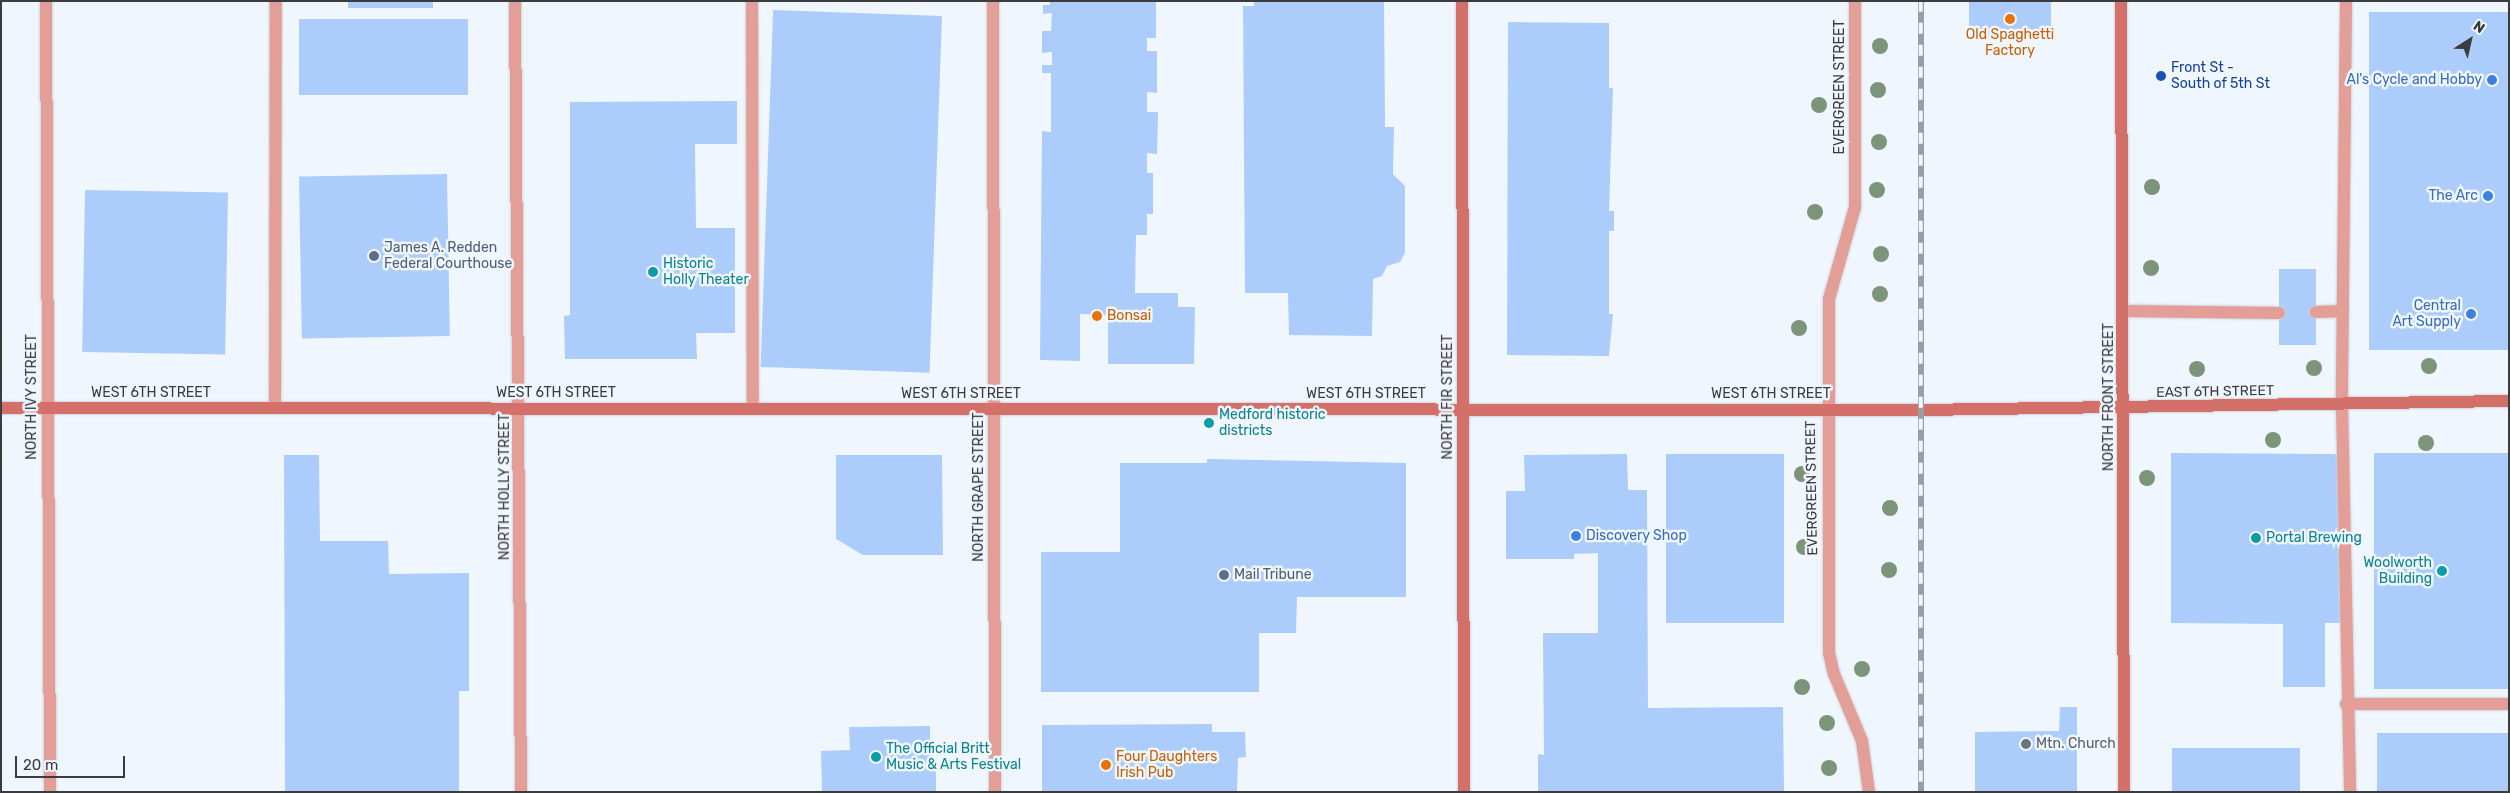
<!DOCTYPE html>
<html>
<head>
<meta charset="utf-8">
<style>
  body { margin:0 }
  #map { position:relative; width:2510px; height:793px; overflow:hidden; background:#f0f6fe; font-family:Rubik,sans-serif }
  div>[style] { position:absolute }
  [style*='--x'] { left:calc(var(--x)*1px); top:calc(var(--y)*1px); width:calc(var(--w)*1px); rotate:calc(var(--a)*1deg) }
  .building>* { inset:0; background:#accdfc; transform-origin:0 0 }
  .roads { filter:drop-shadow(0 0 1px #ccd1d8) drop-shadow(0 0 1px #ccd1d8) }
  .lane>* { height:12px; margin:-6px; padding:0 6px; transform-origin:6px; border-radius:6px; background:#e39e97 }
  .street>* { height:12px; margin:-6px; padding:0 6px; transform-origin:6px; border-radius:6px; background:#e39e97 }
  .secondary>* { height:12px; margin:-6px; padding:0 6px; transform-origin:6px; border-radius:6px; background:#d4706a }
  .rail>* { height:5.5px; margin-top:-2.75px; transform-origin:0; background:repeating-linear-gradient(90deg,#f0f6fe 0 11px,#9b9fa5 0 22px); box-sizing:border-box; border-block:1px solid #9b9fa5 }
  .trees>* { width:16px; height:16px; margin:-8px; border-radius:50%; background:#7c9479 }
  .dots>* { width:14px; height:14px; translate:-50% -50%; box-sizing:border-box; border:2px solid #f0f6fe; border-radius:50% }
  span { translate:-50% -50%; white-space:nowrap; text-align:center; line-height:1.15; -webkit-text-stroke:5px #f0f6fe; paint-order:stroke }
  .food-label { font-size:14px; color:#c56008 }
  .left { translate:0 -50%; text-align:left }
  .transit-label { font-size:14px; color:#164399 }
  .shop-label { font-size:14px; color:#366cbe }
  .right { translate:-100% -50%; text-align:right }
  .street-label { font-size:14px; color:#3a3c3f }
  .service-label { font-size:14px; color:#4e5e75 }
  .culture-label { font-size:14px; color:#0d838f }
  .worship-label { font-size:14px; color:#5b616d }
  .frame { position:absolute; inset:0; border:2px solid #3a3c3f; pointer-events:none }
  .north { position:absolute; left:2445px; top:15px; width:50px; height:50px; -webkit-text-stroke:4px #f0f6fe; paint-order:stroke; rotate:35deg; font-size:14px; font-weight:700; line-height:20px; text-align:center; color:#3a3c3f }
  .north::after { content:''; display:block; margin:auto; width:18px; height:22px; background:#3a3c3f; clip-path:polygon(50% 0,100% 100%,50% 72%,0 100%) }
  .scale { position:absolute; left:15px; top:756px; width:110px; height:22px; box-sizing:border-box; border:2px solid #3a3c3f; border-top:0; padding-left:6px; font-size:15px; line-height:18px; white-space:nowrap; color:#3a3c3f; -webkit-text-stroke:4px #f0f6fe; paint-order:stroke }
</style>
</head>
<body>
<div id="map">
  <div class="building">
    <div style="left:348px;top:1px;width:85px;height:7px"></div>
    <div style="clip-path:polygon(1050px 1px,1156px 1px,1156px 38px,1147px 38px,1147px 51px,1157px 51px,1157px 93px,1147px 92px,1147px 112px,1158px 112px,1157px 154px,1147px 153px,1147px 173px,1153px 173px,1153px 214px,1147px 214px,1147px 235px,1136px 235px,1135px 293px,1178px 293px,1178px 307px,1195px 307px,1194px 364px,1108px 364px,1108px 315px,1080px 314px,1080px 361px,1040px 360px,1042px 131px,1051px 132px,1051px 73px,1042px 73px,1042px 65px,1052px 65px,1052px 52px,1042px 53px,1042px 31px,1051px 31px,1052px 13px,1043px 14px,1043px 5px,1050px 5px)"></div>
    <div style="clip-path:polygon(1254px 1px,1384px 1px,1385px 127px,1394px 127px,1393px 174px,1405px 186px,1405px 253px,1400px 262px,1387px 266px,1382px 276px,1373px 279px,1372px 336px,1289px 335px,1288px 293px,1245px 293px,1243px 6px,1254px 6px)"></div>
    <div style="left:1969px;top:1px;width:82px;height:35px"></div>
    <div style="left:2509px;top:12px;width:338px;height:140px;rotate:90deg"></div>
    <div style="left:942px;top:16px;width:357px;height:169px;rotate:92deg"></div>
    <div style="left:299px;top:19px;width:169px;height:76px"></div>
    <div style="clip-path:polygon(1508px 22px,1609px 23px,1609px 88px,1613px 88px,1609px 211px,1614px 211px,1614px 231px,1609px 231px,1609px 314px,1613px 314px,1609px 356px,1507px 355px)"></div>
    <div style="clip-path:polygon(737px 101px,737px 144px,695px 144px,696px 228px,735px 228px,735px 333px,696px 333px,697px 359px,565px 359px,564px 316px,570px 315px,570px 102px)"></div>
    <div style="left:447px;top:174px;width:162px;height:148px;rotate:89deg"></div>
    <div style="left:85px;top:190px;width:143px;height:162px;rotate:1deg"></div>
    <div style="left:2279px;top:269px;width:37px;height:76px"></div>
    <div style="clip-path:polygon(2171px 453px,2340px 454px,2341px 623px,2325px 623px,2325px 687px,2283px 687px,2283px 624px,2171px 623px)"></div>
    <div style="left:2509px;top:453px;width:236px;height:135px;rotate:90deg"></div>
    <div style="clip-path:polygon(1627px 454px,1628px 490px,1647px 490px,1648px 708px,1783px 707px,1784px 792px,1538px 792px,1538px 754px,1544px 755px,1543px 633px,1598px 633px,1598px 553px,1574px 554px,1574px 559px,1506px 559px,1506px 491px,1525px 491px,1524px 455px)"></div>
    <div style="left:1666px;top:454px;width:118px;height:169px"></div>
    <div style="clip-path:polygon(284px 455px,319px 455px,320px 541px,388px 541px,389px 574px,469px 573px,469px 691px,459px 691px,459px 792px,285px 792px)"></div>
    <div style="clip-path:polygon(836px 455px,942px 455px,943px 555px,863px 555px,836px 539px)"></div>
    <div style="clip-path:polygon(1207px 459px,1406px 463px,1406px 597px,1297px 597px,1296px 633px,1259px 633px,1259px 692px,1041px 692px,1041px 552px,1120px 552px,1120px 463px,1207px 463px)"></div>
    <div style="clip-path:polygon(2060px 707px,2077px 707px,2077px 792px,1975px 792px,1975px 732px,2059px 731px)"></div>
    <div style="clip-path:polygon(1212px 724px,1212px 732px,1245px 732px,1246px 757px,1238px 758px,1237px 792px,1042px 792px,1042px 725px)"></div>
    <div style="clip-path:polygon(930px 726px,930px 762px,936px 762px,936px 792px,822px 792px,821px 751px,850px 750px,849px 727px)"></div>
    <div style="left:2509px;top:733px;width:59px;height:132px;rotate:90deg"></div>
    <div style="left:2300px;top:748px;width:44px;height:128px;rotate:90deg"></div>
  </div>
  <div class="roads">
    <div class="lane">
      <div style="--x:752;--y:1;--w:407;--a:89.9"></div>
      <div style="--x:1855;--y:1;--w:206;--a:90"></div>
      <div style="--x:1855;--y:207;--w:96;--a:105.8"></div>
      <div style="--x:1829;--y:299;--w:354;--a:90"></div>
      <div style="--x:1829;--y:653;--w:22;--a:77"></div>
      <div style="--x:1834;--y:674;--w:73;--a:67.3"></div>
      <div style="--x:1862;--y:741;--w:51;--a:82.2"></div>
      <div style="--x:2346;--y:1;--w:404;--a:90.6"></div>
      <div style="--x:2342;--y:405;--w:387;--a:88.8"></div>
      <div style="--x:2123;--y:311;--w:156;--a:0.7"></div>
      <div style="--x:2316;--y:312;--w:27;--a:-2"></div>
      <div style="--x:275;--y:408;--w:407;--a:-89.9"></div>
      <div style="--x:2346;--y:704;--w:163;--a:0"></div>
    </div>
    <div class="street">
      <div style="--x:46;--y:1;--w:791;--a:89.71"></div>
      <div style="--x:515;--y:1;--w:791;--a:89.57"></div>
      <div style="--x:993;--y:1;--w:791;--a:89.86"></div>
    </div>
    <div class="secondary">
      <div style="--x:1462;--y:1;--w:791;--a:89.86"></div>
      <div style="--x:2121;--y:1;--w:791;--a:89.78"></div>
      <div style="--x:1;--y:408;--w:1920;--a:0.06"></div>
      <div style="--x:1921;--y:410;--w:588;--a:-0.88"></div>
    </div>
  </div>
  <div class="rail">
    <div style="--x:1921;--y:1;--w:791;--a:90"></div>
  </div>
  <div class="trees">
    <div style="left:1880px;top:46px"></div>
    <div style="left:1878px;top:90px"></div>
    <div style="left:1819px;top:105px"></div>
    <div style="left:1879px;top:142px"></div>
    <div style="left:2152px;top:187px"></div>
    <div style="left:1877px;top:190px"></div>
    <div style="left:1815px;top:212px"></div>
    <div style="left:1881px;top:254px"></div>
    <div style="left:2151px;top:268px"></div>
    <div style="left:1880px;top:294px"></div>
    <div style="left:1799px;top:328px"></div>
    <div style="left:2429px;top:366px"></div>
    <div style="left:2314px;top:368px"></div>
    <div style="left:2197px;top:369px"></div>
    <div style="left:2273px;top:440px"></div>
    <div style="left:2426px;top:443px"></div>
    <div style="left:1802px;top:474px"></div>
    <div style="left:2147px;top:478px"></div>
    <div style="left:1890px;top:508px"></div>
    <div style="left:1804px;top:547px"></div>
    <div style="left:1889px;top:570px"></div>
    <div style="left:1862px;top:669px"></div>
    <div style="left:1802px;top:687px"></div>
    <div style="left:1827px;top:723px"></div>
    <div style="left:1829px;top:768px"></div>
  </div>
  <div class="dots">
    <div style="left:2010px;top:19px;background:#e8710a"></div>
    <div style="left:2161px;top:76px;background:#1a4fb4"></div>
    <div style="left:2492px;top:80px;background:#3f7fe0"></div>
    <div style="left:2488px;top:196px;background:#3f7fe0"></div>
    <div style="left:374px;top:256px;background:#5c6f8a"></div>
    <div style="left:653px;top:272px;background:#0f9aa8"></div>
    <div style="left:2471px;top:314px;background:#3f7fe0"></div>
    <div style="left:1097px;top:316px;background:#e8710a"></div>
    <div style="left:1209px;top:423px;background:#0f9aa8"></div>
    <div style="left:1576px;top:536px;background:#3f7fe0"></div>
    <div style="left:2256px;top:538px;background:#0f9aa8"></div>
    <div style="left:2442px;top:571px;background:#0f9aa8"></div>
    <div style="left:1224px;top:575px;background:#5c6f8a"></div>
    <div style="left:2026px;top:744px;background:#6b7280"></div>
    <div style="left:876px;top:757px;background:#0f9aa8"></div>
    <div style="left:1106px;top:765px;background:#e8710a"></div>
  </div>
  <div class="food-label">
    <span style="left:2010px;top:43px">Old Spaghetti<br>Factory</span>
    <span class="left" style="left:1107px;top:316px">Bonsai</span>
    <span class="left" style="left:1116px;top:765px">Four Daughters<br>Irish Pub</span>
  </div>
  <div class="transit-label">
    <span class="left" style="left:2171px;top:76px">Front St -<br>South of 5th St</span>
  </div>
  <div class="shop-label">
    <span class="right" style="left:2482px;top:80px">Al's Cycle and Hobby</span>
    <span class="right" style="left:2478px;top:196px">The Arc</span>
    <span class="right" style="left:2461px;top:314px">Central<br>Art Supply</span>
    <span class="left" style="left:1586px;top:536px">Discovery Shop</span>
  </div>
  <div class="street-label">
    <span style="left:1840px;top:87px;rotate:-90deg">EVERGREEN STREET</span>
    <span style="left:2215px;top:392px;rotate:-1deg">EAST 6TH STREET</span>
    <span style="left:151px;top:393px">WEST 6TH STREET</span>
    <span style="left:556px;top:393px">WEST 6TH STREET</span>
    <span style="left:961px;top:394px">WEST 6TH STREET</span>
    <span style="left:1366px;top:394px">WEST 6TH STREET</span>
    <span style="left:1771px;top:394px">WEST 6TH STREET</span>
    <span style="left:32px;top:397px;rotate:-90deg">NORTH IVY STREET</span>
    <span style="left:1448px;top:397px;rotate:-90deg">NORTH FIR STREET</span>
    <span style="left:2109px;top:397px;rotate:-90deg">NORTH FRONT STREET</span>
    <span style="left:505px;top:487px;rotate:-90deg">NORTH HOLLY STREET</span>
    <span style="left:979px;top:487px;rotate:-90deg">NORTH GRAPE STREET</span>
    <span style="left:1812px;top:488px;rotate:-91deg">EVERGREEN STREET</span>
  </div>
  <div class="service-label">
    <span class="left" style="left:384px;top:256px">James A. Redden<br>Federal Courthouse</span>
    <span class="left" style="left:1234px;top:575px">Mail Tribune</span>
  </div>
  <div class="culture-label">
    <span class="left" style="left:663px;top:272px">Historic<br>Holly Theater</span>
    <span class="left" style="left:1219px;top:423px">Medford historic<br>districts</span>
    <span class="left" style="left:2266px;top:538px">Portal Brewing</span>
    <span class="right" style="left:2432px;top:571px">Woolworth<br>Building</span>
    <span class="left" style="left:886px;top:757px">The Official Britt<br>Music &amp; Arts Festival</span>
  </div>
  <div class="worship-label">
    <span class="left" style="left:2036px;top:744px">Mtn. Church</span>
  </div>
  <div class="frame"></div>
  <div class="north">N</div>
  <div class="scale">20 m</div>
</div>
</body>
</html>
